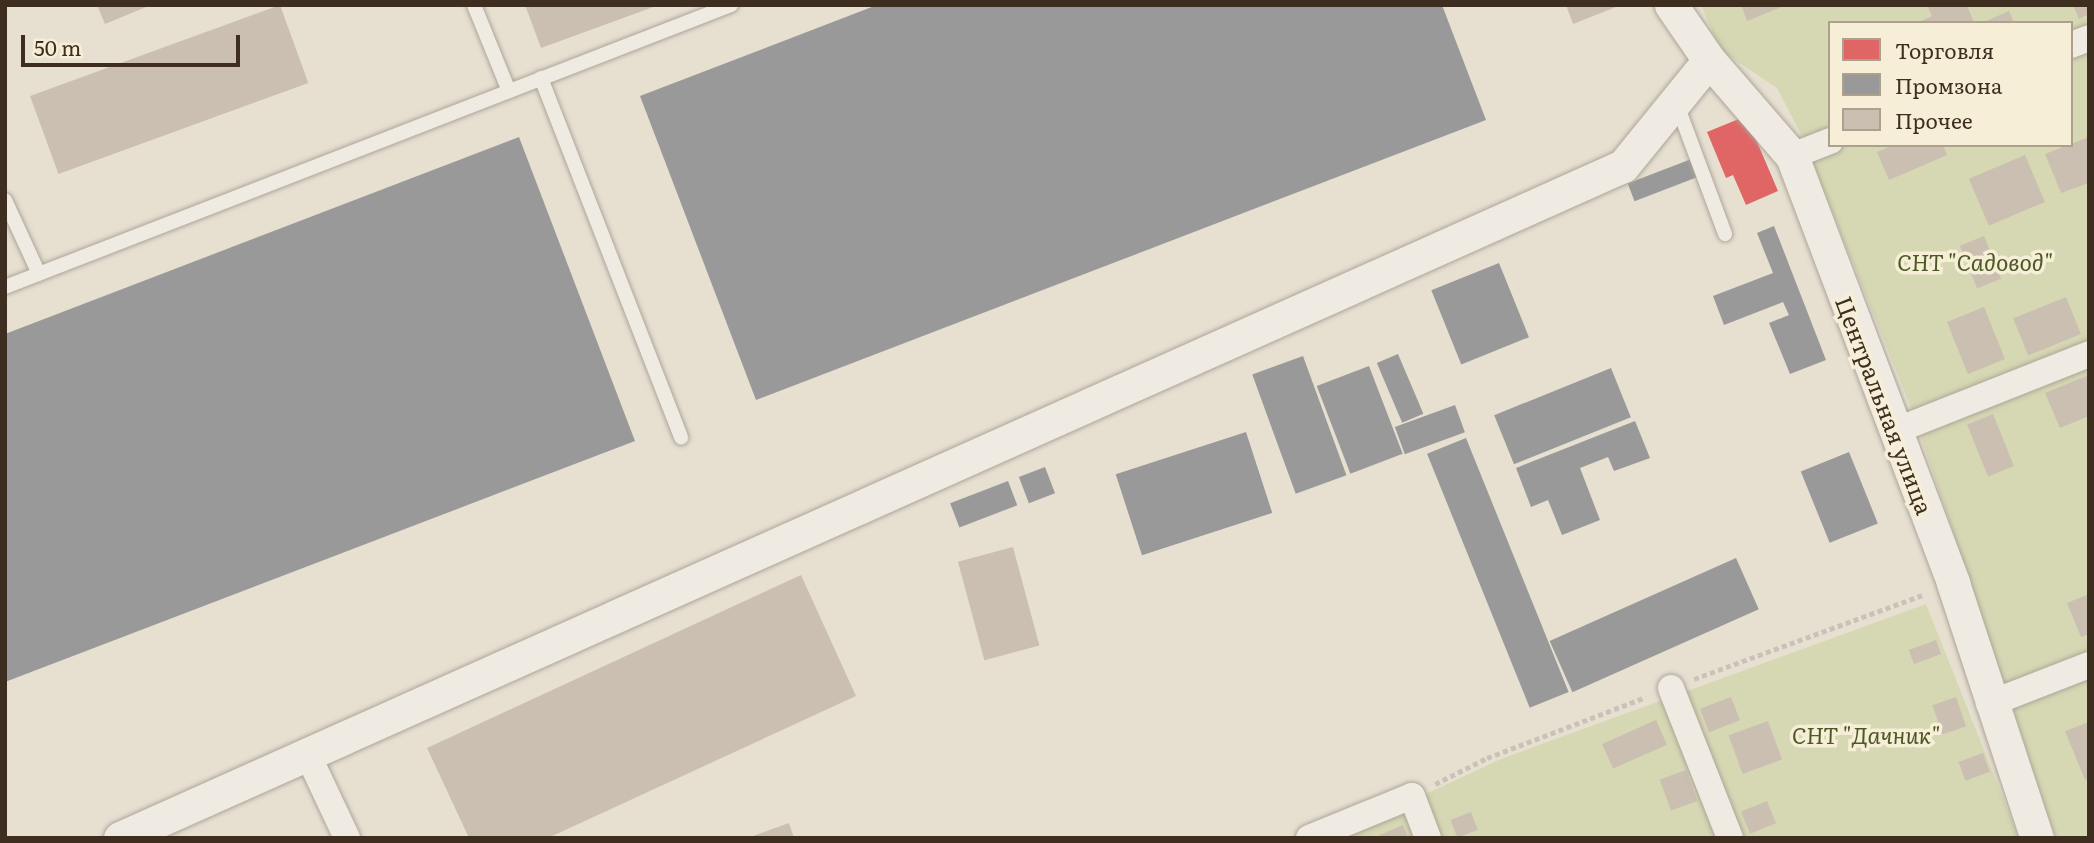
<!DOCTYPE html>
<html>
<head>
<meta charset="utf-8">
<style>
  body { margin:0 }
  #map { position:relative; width:2094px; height:843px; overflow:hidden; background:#e7e0d1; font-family:Literata,serif }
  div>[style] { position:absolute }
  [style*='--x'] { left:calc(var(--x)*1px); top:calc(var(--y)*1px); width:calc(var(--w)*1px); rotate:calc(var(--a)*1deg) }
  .green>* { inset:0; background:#d6d7b3 }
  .shops>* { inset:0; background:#e06666 }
  .industry>* { inset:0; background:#999; transform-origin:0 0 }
  .building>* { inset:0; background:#cbbfb2; transform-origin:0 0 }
  .path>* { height:4.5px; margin-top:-2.25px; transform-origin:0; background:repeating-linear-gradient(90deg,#c8c2b9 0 5px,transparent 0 8.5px) }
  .roads { filter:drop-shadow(0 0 2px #ada599) drop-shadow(0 0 2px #ada599) }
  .service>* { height:14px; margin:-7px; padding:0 7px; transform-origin:7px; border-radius:7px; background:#efebe3 }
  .minor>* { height:26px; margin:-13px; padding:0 13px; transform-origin:13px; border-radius:13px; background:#efebe3 }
  .tertiary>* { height:33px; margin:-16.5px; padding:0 16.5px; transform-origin:16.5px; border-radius:16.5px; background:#efebe3 }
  span { translate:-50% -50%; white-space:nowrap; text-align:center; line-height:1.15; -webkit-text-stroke:7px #f7eed8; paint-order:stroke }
  .park-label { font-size:23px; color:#4d5a26; font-style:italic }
  .street-label { font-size:23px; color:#3d2e20 }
  .frame { position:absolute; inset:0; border:7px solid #3d2e20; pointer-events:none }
  .legend { position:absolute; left:1828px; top:21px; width:245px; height:126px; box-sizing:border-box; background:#f7eed8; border:2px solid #ada18e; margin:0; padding:9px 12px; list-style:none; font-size:21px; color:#3d2e20 }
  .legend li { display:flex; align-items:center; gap:14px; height:35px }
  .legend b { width:35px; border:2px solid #ada18e }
  .scale { position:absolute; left:21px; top:35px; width:219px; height:32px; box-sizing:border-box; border:4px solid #3d2e20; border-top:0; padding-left:9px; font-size:21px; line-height:24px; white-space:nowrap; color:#3d2e20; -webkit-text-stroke:5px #f7eed8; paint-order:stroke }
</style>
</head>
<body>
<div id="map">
  <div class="green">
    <div style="clip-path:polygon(evenodd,1701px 5px,2089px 5px,2089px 838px,2056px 838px,1912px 410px,1802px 136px,1777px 88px,1720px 50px,1701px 5px,1830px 23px,2071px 23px,2071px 145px,1830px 145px,1830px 23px)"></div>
    <div style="clip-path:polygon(1926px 604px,2019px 838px,1331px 838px,1501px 759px)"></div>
  </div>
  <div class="shops">
    <div style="clip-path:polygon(1746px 116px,1778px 191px,1746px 205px,1733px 175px,1726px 178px,1707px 132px)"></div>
  </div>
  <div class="industry">
    <div style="clip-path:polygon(877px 5px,1442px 5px,1486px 120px,756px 400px,640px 96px)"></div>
    <div style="clip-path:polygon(519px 137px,635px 441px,5px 682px,5px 334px)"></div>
    <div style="left:1694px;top:158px;width:19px;height:71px;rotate:69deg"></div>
    <div style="clip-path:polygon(1774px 226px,1826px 360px,1790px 374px,1769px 323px,1789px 315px,1783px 302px,1724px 325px,1713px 296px,1773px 273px,1757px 233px)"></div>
    <div style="left:1499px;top:263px;width:80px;height:73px;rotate:68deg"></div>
    <div style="left:1398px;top:354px;width:65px;height:23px;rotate:67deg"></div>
    <div style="left:1303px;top:356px;width:127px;height:54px;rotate:70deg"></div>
    <div style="left:1369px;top:366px;width:94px;height:56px;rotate:69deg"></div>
    <div style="left:1611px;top:368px;width:53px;height:126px;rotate:68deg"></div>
    <div style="left:1455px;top:405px;width:29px;height:64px;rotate:70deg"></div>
    <div style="clip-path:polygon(1635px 421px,1650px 458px,1614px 471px,1608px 457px,1580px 468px,1600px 520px,1562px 535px,1548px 500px,1531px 507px,1516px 468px)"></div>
    <div style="left:1246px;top:432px;width:85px;height:137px;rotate:72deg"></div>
    <div style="left:1466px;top:438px;width:274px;height:42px;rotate:68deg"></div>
    <div style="left:1849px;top:452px;width:77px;height:52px;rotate:68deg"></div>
    <div style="left:1045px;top:467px;width:28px;height:28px;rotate:69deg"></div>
    <div style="left:1008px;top:481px;width:26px;height:62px;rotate:69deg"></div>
    <div style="left:1736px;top:558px;width:56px;height:204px;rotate:66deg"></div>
  </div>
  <div class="building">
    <div style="clip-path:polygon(97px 5px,151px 5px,105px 24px)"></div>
    <div style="left:280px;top:5px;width:83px;height:266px;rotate:70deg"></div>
    <div style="clip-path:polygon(525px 5px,656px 5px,656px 6px,541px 48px)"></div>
    <div style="clip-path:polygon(1566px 5px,1621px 5px,1573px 24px)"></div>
    <div style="clip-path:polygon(1741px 5px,1786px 5px,1747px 21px)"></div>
    <div style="clip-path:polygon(1932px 5px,1967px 5px,1974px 23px,1917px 23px,1932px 16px,1928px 7px)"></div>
    <div style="clip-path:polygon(2073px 5px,2089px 5px,2089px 14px,2079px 19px)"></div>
    <div style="clip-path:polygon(2009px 11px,2014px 23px,1982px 23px)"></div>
    <div style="clip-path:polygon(2089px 137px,2089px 183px,2061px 193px,2045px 154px)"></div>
    <div style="clip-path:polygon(1893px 145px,1943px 145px,1947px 155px,1889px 180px,1877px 152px)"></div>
    <div style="left:2025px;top:155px;width:51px;height:61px;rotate:67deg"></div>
    <div style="left:1984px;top:236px;width:46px;height:26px;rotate:68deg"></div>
    <div style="left:2066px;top:297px;width:40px;height:57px;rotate:68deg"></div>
    <div style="left:1984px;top:307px;width:56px;height:40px;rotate:68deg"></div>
    <div style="clip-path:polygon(2089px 375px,2089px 416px,2060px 428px,2045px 393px)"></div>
    <div style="left:1993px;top:414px;width:56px;height:28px;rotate:68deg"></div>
    <div style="left:1013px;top:547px;width:102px;height:57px;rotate:75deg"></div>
    <div style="clip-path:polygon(801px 575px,856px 696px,548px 838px,469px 838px,427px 748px)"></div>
    <div style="clip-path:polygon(2089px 594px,2089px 634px,2081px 637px,2067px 603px)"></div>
    <div style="left:1936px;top:640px;width:15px;height:29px;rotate:70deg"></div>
    <div style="left:1731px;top:697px;width:25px;height:33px;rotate:69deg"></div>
    <div style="left:1956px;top:697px;width:31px;height:25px;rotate:71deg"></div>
    <div style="left:1656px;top:720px;width:27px;height:59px;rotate:66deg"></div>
    <div style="left:1768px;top:721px;width:41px;height:42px;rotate:70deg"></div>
    <div style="clip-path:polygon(2089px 722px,2089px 778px,2085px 780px,2065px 731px)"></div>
    <div style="left:1983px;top:753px;width:20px;height:26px;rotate:70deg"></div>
    <div style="left:1686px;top:770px;width:33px;height:28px;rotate:70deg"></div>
    <div style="left:1767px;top:801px;width:24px;height:28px;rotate:68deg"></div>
    <div style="left:1471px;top:812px;width:19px;height:22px;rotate:69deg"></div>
    <div style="clip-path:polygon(789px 823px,794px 838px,750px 838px,750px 837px)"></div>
    <div style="clip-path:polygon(1403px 825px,1408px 838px,1373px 838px)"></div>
  </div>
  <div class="path">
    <div style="--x:1694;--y:679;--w:246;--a:-20.2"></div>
    <div style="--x:1435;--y:784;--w:58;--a:-26.6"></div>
    <div style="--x:1487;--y:758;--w:170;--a:-21"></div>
  </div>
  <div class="roads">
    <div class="service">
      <div style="--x:474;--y:5;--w:93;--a:67.9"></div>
      <div style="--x:541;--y:78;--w:386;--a:68.7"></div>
      <div style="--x:1676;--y:102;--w:141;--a:69.6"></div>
      <div style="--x:5;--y:200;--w:81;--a:65.3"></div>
      <div style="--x:5;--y:287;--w:779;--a:-21.23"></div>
    </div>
    <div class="minor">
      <div style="--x:2071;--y:45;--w:19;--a:-21"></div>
      <div style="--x:1792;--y:156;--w:41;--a:-21.5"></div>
      <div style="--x:1895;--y:431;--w:209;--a:-21.6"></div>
      <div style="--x:1671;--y:688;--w:161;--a:68.5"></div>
      <div style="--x:1989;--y:704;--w:107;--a:-21.3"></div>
      <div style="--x:307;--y:753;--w:94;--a:64.8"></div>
      <div style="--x:1309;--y:838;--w:111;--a:-22.2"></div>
      <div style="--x:1412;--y:796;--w:45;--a:69.1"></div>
    </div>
    <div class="tertiary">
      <div style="--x:1671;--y:5;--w:67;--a:55.4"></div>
      <div style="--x:1709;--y:60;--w:127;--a:49.2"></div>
      <div style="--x:1792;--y:156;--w:456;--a:69.3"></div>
      <div style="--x:1953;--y:583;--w:268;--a:71.8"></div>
      <div style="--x:120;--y:838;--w:1646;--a:-24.09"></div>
      <div style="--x:1623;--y:166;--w:136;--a:-50.9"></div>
    </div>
  </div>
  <div class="park-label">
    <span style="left:1975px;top:261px">СНТ "Садовод"</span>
    <span style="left:1866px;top:734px">СНТ "Дачник"</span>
  </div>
  <div class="street-label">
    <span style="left:1885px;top:405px;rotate:69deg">Центральная улица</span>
  </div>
  <div class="frame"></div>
  <ul class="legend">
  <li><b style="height:19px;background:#e06666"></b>Торговля</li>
  <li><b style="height:19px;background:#999"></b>Промзона</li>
  <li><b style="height:19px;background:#cbbfb2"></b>Прочее</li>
  </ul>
  <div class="scale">50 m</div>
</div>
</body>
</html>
